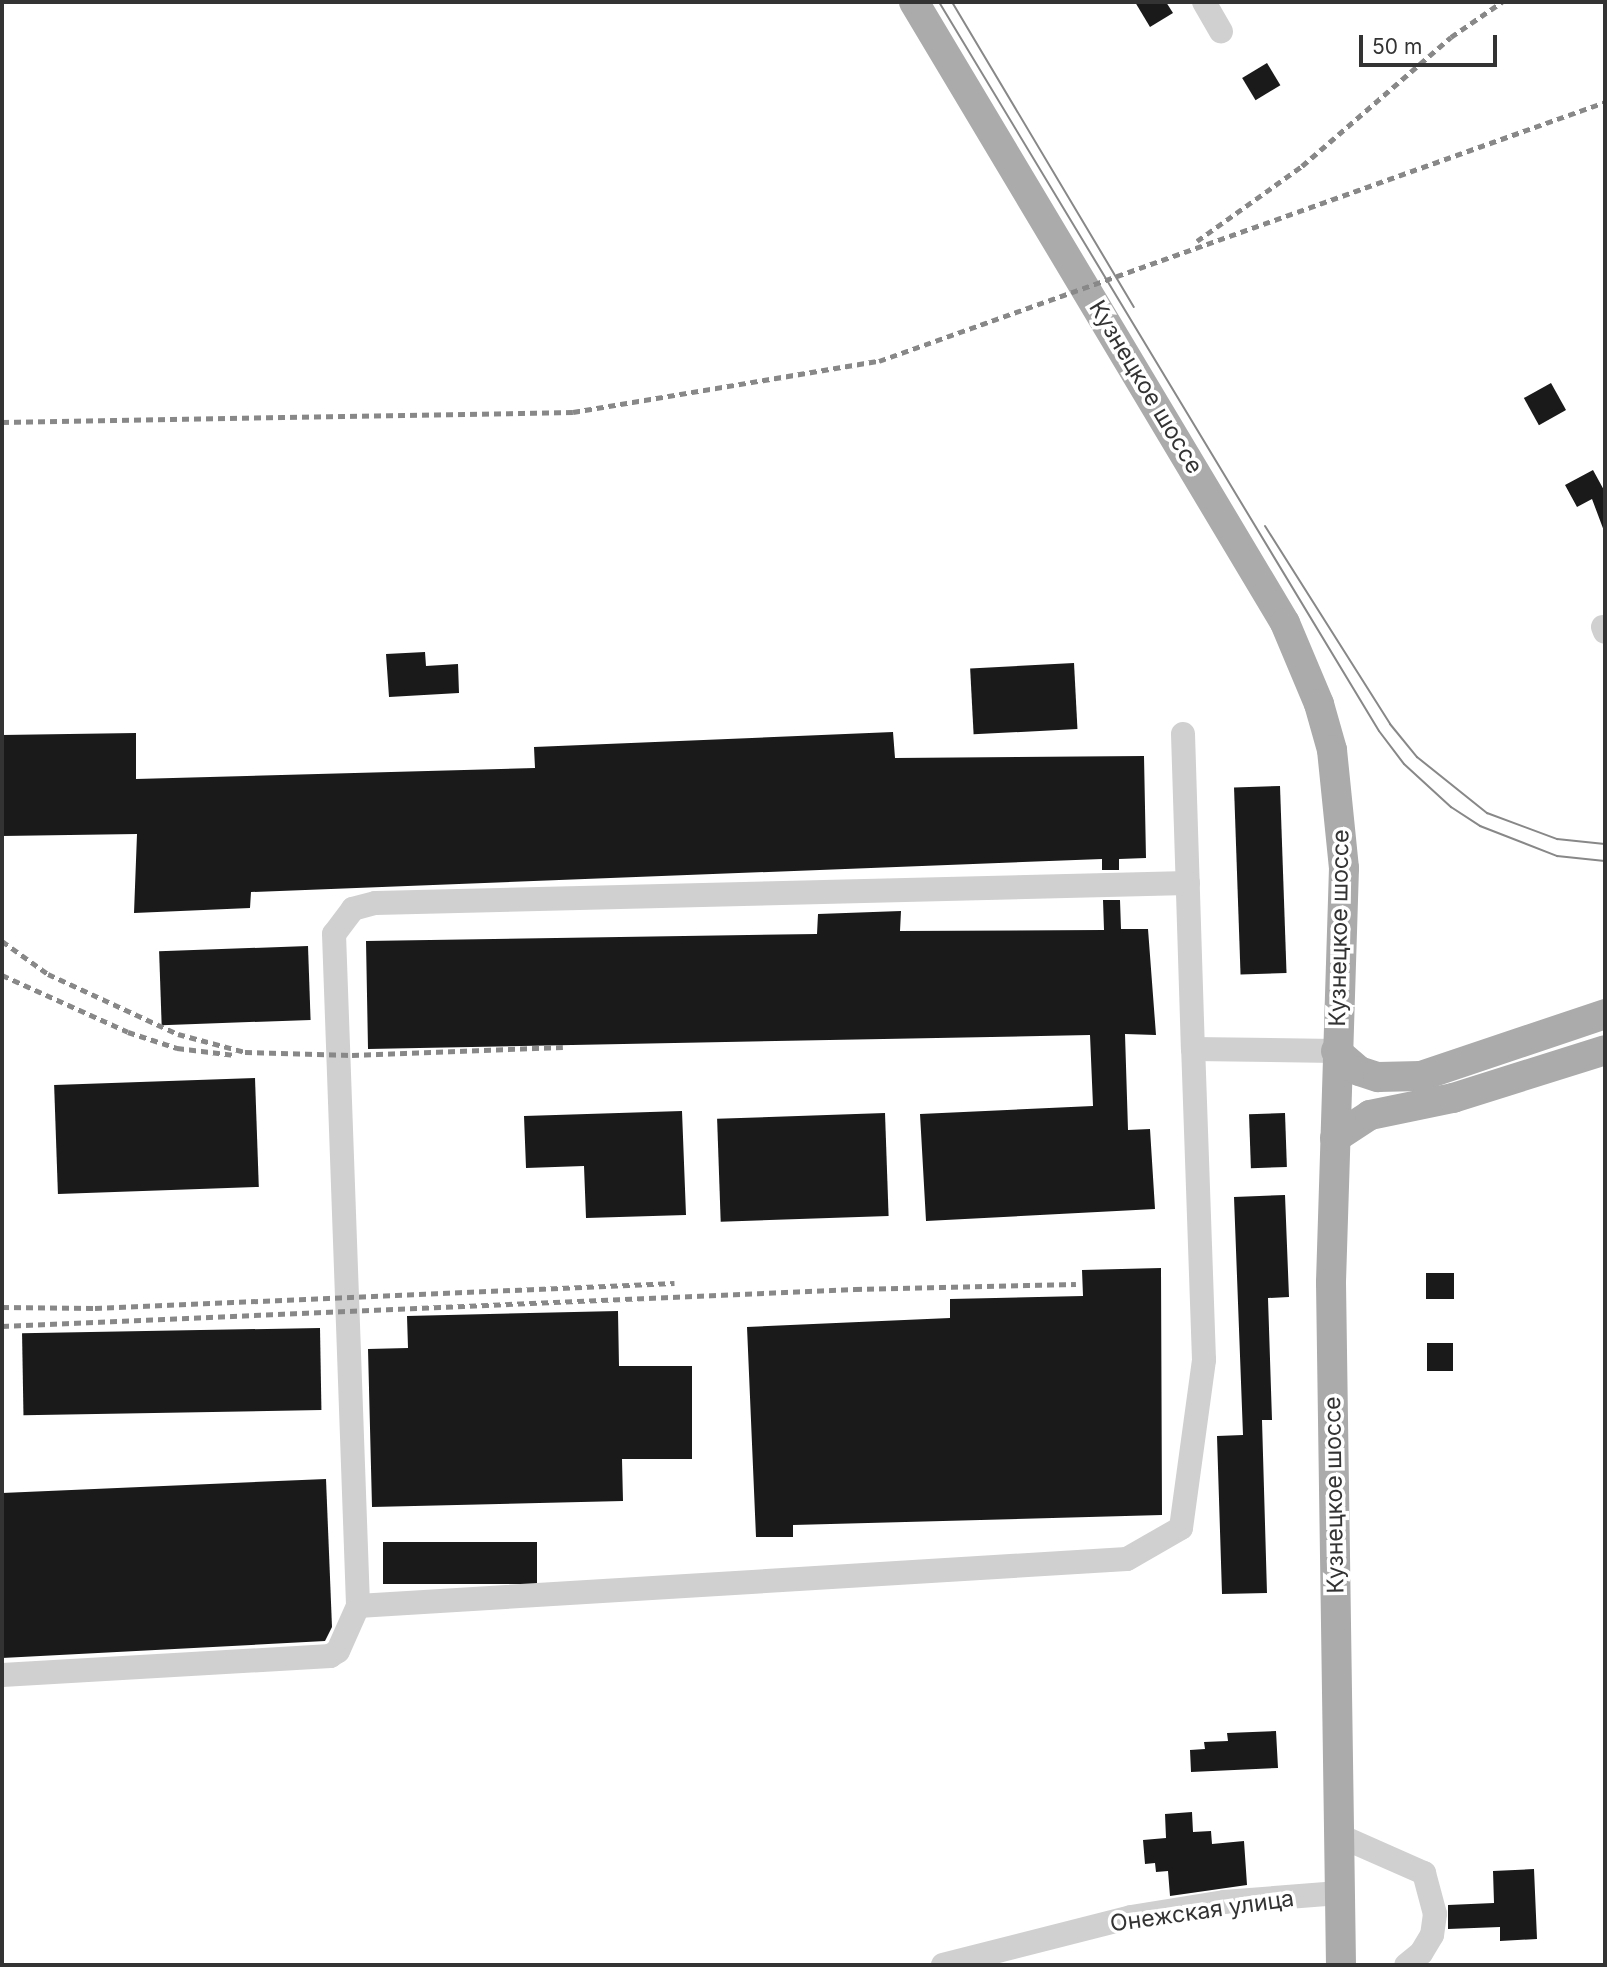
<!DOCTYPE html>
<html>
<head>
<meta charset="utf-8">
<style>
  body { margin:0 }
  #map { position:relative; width:1607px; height:1967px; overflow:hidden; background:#fff; font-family:Inter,sans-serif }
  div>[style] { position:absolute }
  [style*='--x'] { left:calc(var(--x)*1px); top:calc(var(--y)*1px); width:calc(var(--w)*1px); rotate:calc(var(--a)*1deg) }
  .building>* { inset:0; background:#1a1a1a; transform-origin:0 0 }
  .minor>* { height:24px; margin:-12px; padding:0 12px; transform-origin:12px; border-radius:12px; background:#d0d0d0 }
  .major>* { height:30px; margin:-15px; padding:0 15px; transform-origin:15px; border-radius:15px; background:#ababab }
  .tram>* { height:2px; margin:-1px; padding:0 1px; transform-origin:1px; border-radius:1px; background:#888 }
  .rail>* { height:5px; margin-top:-2.5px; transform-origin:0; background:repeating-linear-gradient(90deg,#888 0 7px,transparent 0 12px) }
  span { translate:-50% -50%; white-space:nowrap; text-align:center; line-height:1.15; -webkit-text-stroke:7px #fff; paint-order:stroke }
  .street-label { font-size:23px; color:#333 }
  .frame { position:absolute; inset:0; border:4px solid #333; pointer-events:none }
  .scale { position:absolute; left:1359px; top:35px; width:138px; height:32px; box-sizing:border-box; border:4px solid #333; border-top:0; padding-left:9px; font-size:21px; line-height:24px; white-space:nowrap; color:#333; -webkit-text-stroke:5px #fff; paint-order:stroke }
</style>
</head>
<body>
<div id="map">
  <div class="building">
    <div style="clip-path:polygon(1135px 2px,1166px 2px,1173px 13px,1150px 27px)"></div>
    <div style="left:1267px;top:63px;width:26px;height:29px;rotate:59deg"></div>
    <div style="left:1551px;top:383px;width:31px;height:31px;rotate:61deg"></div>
    <div style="clip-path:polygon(1593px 470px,1605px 492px,1604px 531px,1592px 499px,1577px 507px,1565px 485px)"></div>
    <div style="clip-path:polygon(425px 652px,426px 666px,458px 664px,459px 693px,389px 697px,386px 654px)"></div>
    <div style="left:1074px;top:663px;width:66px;height:104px;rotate:87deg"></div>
    <div style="clip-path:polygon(893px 732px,895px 758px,1144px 756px,1146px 858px,1119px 859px,1119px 870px,1102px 870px,1102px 859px,251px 892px,250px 908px,134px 913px,137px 834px,2px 836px,2px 735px,136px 733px,136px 779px,535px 768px,534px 747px)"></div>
    <div style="left:1280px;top:786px;width:187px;height:46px;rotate:88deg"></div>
    <div style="clip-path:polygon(1103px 900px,1120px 900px,1121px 929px,1148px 929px,1156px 1035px,1125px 1034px,1128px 1130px,1150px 1129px,1155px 1209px,926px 1221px,920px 1114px,1093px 1106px,1090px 1035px,368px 1049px,366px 941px,817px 934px,818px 914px,901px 911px,900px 931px,1104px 930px)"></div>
    <div style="left:308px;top:946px;width:74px;height:149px;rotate:88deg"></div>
    <div style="left:255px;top:1078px;width:109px;height:201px;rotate:88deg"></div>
    <div style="clip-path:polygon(682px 1111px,686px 1215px,586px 1218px,584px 1166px,526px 1168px,524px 1116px)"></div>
    <div style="left:885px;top:1113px;width:103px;height:168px;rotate:88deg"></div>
    <div style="left:1285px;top:1113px;width:54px;height:36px;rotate:88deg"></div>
    <div style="clip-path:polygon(1285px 1195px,1289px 1297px,1268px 1298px,1272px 1420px,1262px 1420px,1267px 1593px,1222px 1594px,1217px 1436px,1243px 1435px,1234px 1197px)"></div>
    <div style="clip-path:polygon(1161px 1268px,1162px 1515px,793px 1525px,793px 1537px,756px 1537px,747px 1327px,950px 1318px,950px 1299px,1083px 1296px,1082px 1270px)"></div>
    <div style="left:1426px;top:1273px;width:28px;height:26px"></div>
    <div style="clip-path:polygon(618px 1311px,619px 1366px,692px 1366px,692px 1459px,622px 1459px,623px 1501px,372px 1507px,368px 1349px,408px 1348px,407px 1316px)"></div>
    <div style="left:320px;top:1328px;width:82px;height:298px;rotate:89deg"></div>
    <div style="left:1453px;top:1343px;width:28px;height:26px;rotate:90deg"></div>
    <div style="clip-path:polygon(326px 1479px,332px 1627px,325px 1641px,2px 1658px,2px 1493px)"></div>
    <div style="left:383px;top:1542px;width:154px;height:42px"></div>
    <div style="clip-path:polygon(1276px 1731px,1278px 1768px,1191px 1772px,1190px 1750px,1205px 1749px,1204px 1742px,1228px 1741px,1227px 1733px)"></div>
    <div style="clip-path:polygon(1192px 1812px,1193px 1832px,1211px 1831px,1212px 1844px,1244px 1841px,1247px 1885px,1170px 1896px,1168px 1871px,1156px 1872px,1155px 1863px,1145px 1864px,1143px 1840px,1166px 1838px,1165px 1814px)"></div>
    <div style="clip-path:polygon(1534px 1869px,1537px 1939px,1500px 1941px,1500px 1927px,1448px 1929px,1448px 1905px,1494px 1903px,1493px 1871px)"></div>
  </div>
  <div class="minor">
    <div style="--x:1204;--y:2;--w:34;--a:60"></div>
    <div style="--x:1603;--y:627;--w:5;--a:68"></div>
    <div style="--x:1183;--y:734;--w:315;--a:88.2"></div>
    <div style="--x:1193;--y:1049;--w:143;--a:0.8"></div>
    <div style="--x:1188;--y:883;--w:813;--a:178.59"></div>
    <div style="--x:375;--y:903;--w:23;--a:165"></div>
    <div style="--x:353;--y:909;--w:31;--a:127"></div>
    <div style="--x:334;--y:934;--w:672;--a:87.95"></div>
    <div style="--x:358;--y:1606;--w:770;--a:-3.5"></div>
    <div style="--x:1127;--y:1559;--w:62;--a:-29.9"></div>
    <div style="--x:1181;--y:1528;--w:170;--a:-82.2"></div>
    <div style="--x:1204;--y:1360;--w:311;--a:-92"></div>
    <div style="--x:2;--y:1675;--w:329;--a:-3.3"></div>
    <div style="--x:330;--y:1656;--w:9;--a:-32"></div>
    <div style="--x:338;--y:1651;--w:49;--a:-66"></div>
    <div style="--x:1340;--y:1836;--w:92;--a:23.8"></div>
    <div style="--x:1424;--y:1873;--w:42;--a:75"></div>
    <div style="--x:1435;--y:1914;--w:21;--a:98"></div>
    <div style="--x:1432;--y:1935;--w:21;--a:121"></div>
    <div style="--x:1421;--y:1953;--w:19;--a:141"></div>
    <div style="--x:943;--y:1965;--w:194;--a:-14.3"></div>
    <div style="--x:1131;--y:1917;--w:94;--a:-9.2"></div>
    <div style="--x:1224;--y:1902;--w:115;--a:-4.5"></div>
  </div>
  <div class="major">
    <div style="--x:914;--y:2;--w:723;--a:59.14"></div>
    <div style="--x:1285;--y:623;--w:88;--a:67.2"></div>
    <div style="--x:1319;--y:704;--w:48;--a:74.2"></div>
    <div style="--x:1332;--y:750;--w:119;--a:84.2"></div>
    <div style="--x:1344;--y:868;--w:415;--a:91.8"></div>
    <div style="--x:1331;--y:1283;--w:682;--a:89.16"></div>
    <div style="--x:1336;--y:1051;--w:30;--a:41"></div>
    <div style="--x:1359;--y:1071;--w:20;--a:18"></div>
    <div style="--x:1378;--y:1077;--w:43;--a:-1.3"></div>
    <div style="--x:1421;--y:1076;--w:194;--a:-18.6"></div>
    <div style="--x:1335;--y:1138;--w:42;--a:-33.3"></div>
    <div style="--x:1370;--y:1115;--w:85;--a:-11.6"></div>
    <div style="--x:1453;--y:1098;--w:159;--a:-17.5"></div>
  </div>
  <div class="tram">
    <div style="--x:939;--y:2;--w:851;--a:58.89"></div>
    <div style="--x:1379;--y:731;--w:41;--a:52.9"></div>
    <div style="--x:1404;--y:764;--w:64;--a:42.5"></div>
    <div style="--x:1451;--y:807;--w:35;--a:33"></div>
    <div style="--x:1480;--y:826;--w:83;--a:21.3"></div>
    <div style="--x:1557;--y:856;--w:48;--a:5.9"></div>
    <div style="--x:952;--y:2;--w:355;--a:59.2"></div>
    <div style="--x:1265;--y:526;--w:234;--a:57.7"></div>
    <div style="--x:1390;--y:724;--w:43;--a:50.7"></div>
    <div style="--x:1417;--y:757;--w:90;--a:38.7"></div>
    <div style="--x:1487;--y:813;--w:75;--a:20.4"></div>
    <div style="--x:1557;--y:839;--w:48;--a:5.9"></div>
  </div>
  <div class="rail">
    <div style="--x:1197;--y:241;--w:129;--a:-35.5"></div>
    <div style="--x:1302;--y:166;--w:197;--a:-40.9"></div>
    <div style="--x:1451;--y:37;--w:62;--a:-34.5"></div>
    <div style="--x:2;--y:422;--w:571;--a:-1"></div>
    <div style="--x:573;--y:412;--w:310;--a:-9.5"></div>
    <div style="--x:879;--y:361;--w:771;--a:-19.63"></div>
    <div style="--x:2;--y:941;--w:57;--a:35.7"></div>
    <div style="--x:48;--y:974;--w:143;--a:24.8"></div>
    <div style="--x:178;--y:1034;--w:69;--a:15"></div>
    <div style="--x:245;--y:1052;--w:107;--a:1.6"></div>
    <div style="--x:352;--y:1055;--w:211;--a:-2.2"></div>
    <div style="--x:2;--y:975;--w:138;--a:24.3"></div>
    <div style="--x:128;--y:1032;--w:52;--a:18.1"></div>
    <div style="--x:177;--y:1048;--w:58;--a:6.9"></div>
    <div style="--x:2;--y:1307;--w:93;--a:0.6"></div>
    <div style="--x:95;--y:1308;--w:580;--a:-2.47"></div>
    <div style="--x:2;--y:1326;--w:854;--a:-2.48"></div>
    <div style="--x:855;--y:1289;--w:221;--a:-1.3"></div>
  </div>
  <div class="street-label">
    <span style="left:1146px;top:387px;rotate:59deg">Кузнецкое шоссе</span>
    <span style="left:1339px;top:928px;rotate:-89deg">Кузнецкое шоссе</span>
    <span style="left:1334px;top:1495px;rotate:-91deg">Кузнецкое шоссе</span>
    <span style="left:1202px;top:1911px;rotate:-8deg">Онежская улица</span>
  </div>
  <div class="frame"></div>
  <div class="scale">50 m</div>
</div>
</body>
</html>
